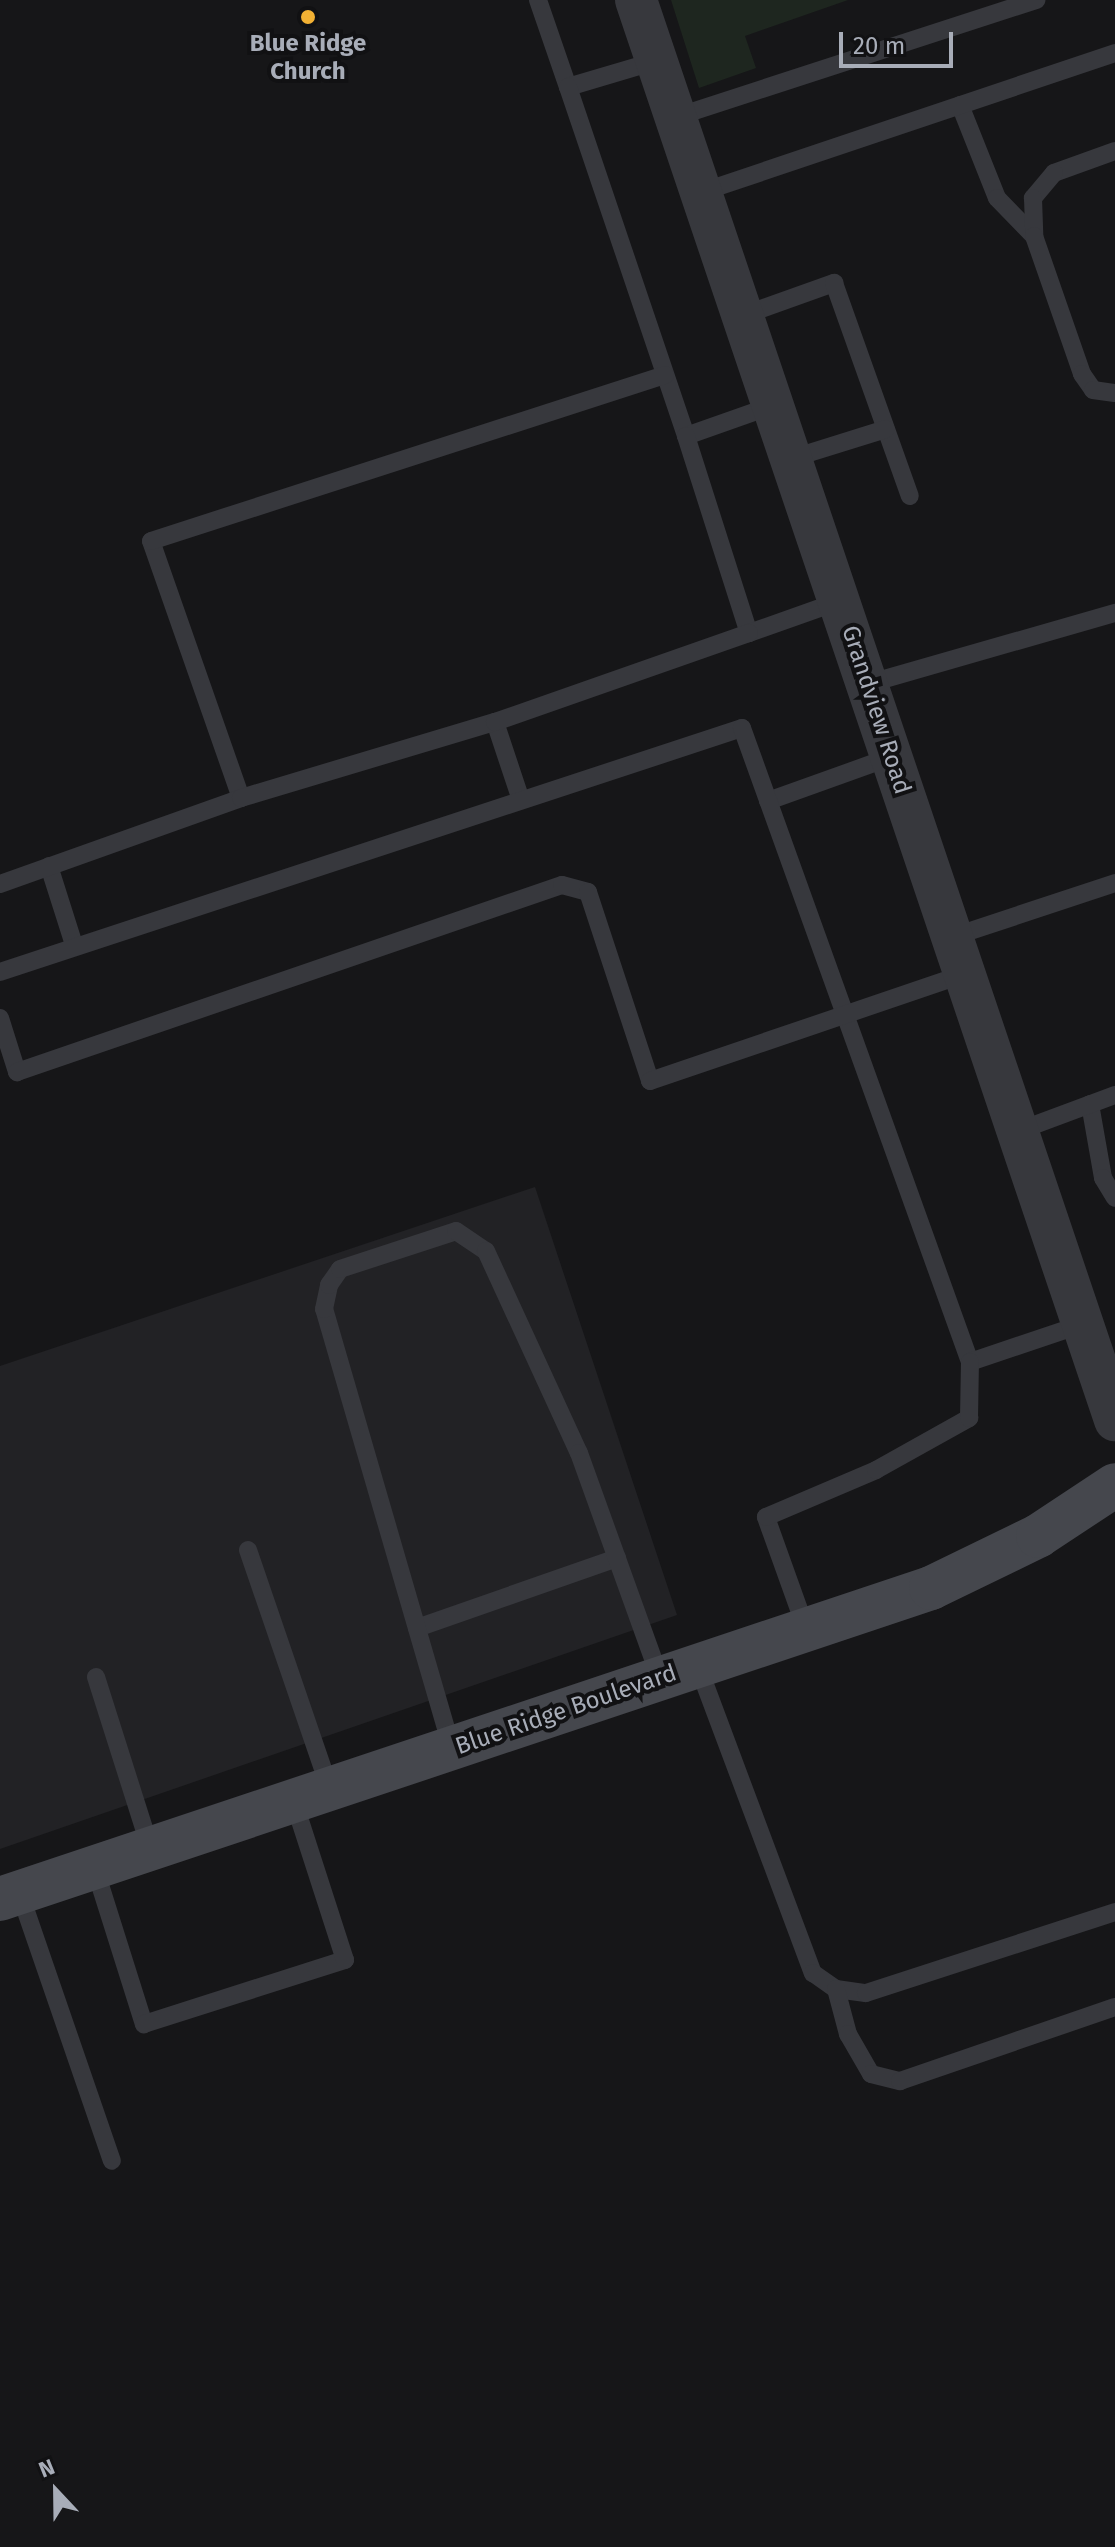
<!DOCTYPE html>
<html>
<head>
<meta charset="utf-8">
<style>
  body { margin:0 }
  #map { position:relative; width:1115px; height:2547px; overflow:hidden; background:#161618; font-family:"Fira Sans",sans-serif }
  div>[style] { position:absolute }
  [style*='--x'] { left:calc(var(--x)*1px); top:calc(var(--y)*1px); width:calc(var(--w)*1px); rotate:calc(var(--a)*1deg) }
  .built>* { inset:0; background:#222225 }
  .green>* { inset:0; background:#1e261f }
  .service>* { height:18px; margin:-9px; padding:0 9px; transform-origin:9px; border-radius:9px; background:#37383d }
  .tertiary>* { height:42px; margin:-21px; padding:0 21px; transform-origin:21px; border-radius:21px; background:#37383d }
  .secondary>* { height:44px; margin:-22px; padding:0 22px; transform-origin:22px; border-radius:22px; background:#45474d }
  .dots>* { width:22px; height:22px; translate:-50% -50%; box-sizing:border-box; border:4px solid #111113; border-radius:50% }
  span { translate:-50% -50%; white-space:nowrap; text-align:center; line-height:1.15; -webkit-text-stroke:8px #111113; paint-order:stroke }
  .poi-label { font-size:24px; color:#a8adb8; font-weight:700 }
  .street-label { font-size:24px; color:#a8adb8 }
  .north { position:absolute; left:16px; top:2451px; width:80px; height:80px; -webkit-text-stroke:6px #111113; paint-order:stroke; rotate:338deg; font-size:22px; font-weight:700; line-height:32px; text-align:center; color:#a8adb8 }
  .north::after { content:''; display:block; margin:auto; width:28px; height:36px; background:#a8adb8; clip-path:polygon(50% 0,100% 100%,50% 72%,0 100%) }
  .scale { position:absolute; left:839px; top:32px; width:114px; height:36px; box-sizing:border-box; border:4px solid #a8adb8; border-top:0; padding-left:10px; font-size:24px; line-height:28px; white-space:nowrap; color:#a8adb8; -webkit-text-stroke:6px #111113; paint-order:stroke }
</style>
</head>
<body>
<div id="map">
  <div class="built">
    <div style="clip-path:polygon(535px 1187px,677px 1615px,0 1849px,0 1366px)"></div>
  </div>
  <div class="green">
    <div style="clip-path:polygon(671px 0,848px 0,745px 36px,756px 68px,699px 88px)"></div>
  </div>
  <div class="service">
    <div style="--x:538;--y:0;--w:92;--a:71"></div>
    <div style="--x:568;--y:87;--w:92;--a:-16.5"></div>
    <div style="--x:568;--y:87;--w:368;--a:71.3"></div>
    <div style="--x:686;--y:436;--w:93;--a:-19.4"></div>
    <div style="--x:960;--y:105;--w:100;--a:68.3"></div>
    <div style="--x:997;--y:198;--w:53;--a:45.8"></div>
    <div style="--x:676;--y:117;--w:379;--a:-18"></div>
    <div style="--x:1115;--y:151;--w:65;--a:160.2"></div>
    <div style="--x:1054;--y:173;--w:33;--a:130"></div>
    <div style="--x:1033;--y:198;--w:38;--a:88"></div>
    <div style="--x:1034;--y:236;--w:146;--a:70.8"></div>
    <div style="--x:1082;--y:374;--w:19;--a:55"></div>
    <div style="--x:1093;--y:390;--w:22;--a:8"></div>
    <div style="--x:702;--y:192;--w:436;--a:-18.6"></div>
    <div style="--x:744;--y:315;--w:96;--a:-19.6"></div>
    <div style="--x:834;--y:283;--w:226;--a:70.4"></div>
    <div style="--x:686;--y:436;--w:207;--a:72.3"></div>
    <div style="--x:749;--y:633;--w:96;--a:-19.4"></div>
    <div style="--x:793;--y:458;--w:97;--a:-17.3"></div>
    <div style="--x:867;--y:684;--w:258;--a:-16"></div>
    <div style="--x:495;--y:722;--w:82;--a:71.6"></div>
    <div style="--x:241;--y:798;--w:272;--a:-109.3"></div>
    <div style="--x:151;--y:541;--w:540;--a:-17.9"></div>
    <div style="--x:768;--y:801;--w:131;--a:-19.7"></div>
    <div style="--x:49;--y:866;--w:83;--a:72.4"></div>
    <div style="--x:0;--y:884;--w:256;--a:-19.6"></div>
    <div style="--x:241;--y:798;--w:265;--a:-16.7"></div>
    <div style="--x:495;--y:722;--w:269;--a:-19.3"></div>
    <div style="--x:952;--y:937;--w:172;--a:-18.3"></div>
    <div style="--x:0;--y:972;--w:781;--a:-18.2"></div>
    <div style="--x:742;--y:728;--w:674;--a:70.22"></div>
    <div style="--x:970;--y:1362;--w:119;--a:-18.6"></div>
    <div style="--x:0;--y:1018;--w:57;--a:72.5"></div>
    <div style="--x:17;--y:1072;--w:576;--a:-18.94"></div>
    <div style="--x:562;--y:885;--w:27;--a:15"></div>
    <div style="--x:588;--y:892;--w:199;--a:71.8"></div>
    <div style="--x:650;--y:1081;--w:332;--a:-18.8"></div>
    <div style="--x:1090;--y:1104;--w:75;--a:80"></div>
    <div style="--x:1103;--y:1178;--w:23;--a:59"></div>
    <div style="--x:1018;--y:1131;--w:103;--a:-20.4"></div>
    <div style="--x:248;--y:1550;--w:254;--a:71.1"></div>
    <div style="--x:417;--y:1628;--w:212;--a:-19.3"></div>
    <div style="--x:806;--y:1629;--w:119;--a:-109.7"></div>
    <div style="--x:766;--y:1517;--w:120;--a:-23.1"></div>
    <div style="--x:876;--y:1470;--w:107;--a:-29.2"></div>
    <div style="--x:969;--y:1418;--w:56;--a:-89"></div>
    <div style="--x:698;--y:1666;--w:328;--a:69.5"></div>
    <div style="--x:813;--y:1973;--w:28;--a:35"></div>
    <div style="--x:836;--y:1989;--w:30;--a:8"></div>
    <div style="--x:866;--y:1993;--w:262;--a:-18"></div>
    <div style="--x:96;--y:1677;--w:182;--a:72.4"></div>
    <div style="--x:452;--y:1749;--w:458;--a:-106.2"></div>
    <div style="--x:324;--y:1309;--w:25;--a:-78"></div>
    <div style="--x:329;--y:1285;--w:19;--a:-55"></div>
    <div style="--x:340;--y:1269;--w:122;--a:-18.1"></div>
    <div style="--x:456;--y:1231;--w:36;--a:34"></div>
    <div style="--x:486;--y:1251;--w:222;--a:65.3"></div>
    <div style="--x:579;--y:1453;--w:239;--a:70.2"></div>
    <div style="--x:95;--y:1869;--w:163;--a:72.5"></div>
    <div style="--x:144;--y:2024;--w:211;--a:-17.7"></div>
    <div style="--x:345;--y:1960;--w:166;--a:-107.9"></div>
    <div style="--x:20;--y:1894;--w:282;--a:71"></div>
    <div style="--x:836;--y:1989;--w:47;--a:75.1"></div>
    <div style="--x:848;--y:2034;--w:46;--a:60.1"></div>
    <div style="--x:871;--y:2074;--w:30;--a:14"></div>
    <div style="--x:900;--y:2081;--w:227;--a:-19"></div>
  </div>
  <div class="tertiary">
    <div style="--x:636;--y:0;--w:1499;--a:71.36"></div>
  </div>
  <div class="secondary">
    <div style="--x:0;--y:1899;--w:982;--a:-18.47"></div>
    <div style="--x:931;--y:1588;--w:119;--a:-25.9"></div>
    <div style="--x:1038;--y:1536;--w:92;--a:-33.5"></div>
  </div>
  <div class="dots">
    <div style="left:308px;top:17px;background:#f2b134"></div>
  </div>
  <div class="poi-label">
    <span style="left:308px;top:58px">Blue Ridge<br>Church</span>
  </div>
  <div class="street-label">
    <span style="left:876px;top:710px;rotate:72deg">Grandview Road</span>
    <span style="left:566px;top:1710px;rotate:-19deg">Blue Ridge Boulevard</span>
  </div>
  <div class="north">N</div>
  <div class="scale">20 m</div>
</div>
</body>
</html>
